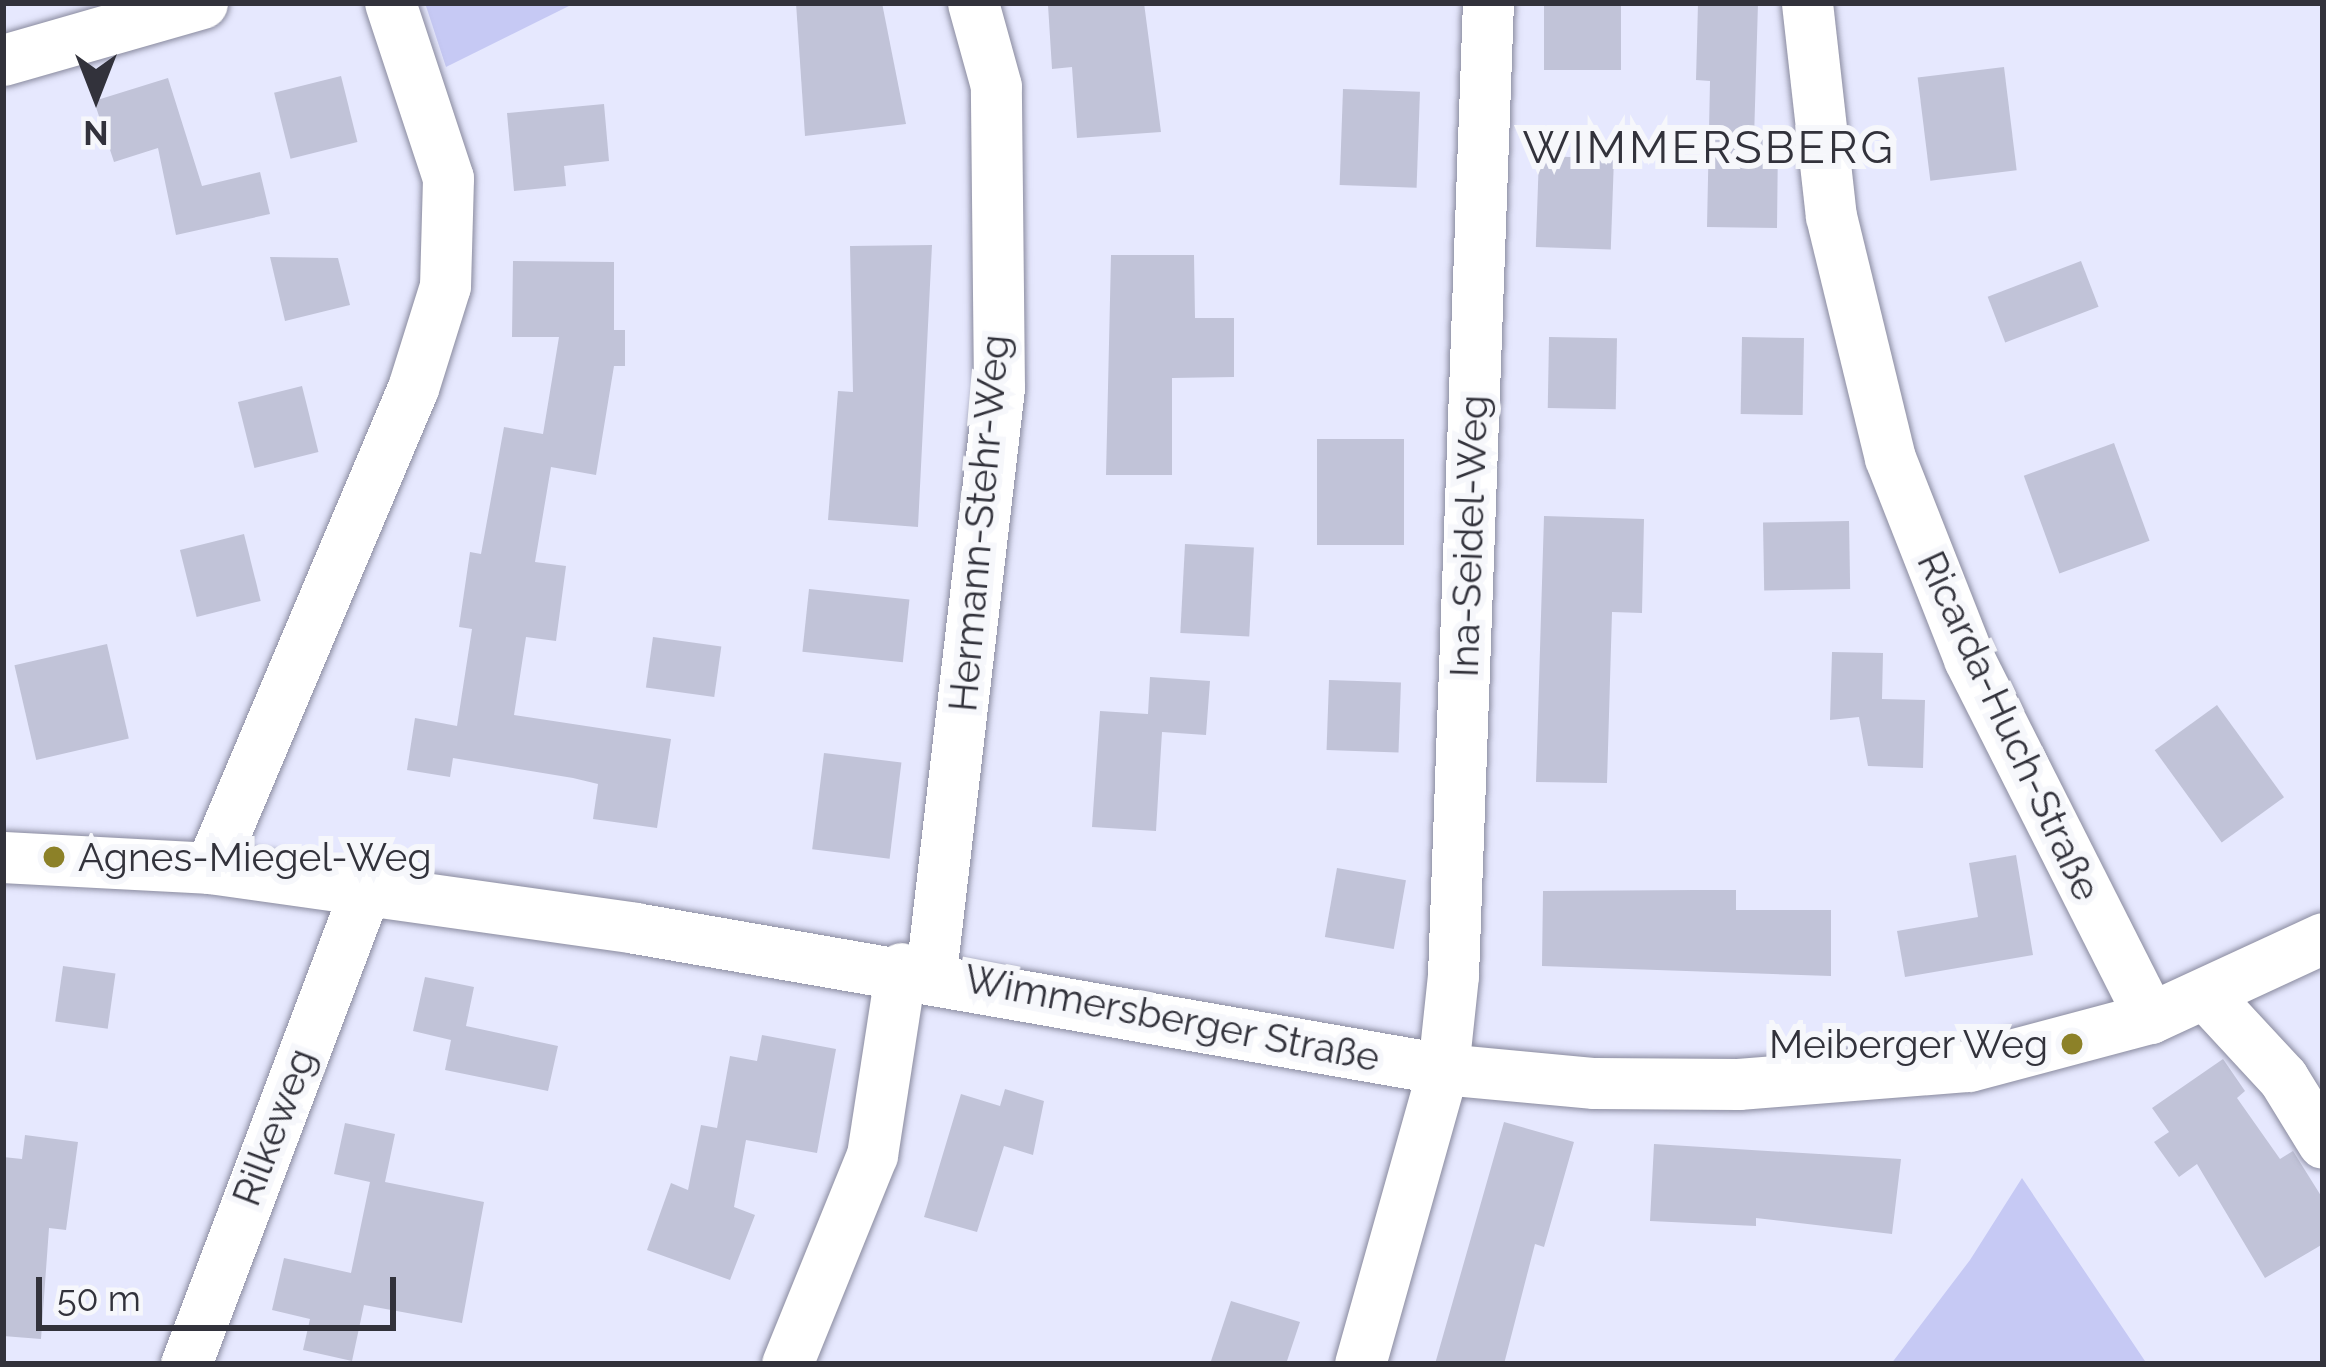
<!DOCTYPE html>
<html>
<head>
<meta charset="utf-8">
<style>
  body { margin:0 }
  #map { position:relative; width:2326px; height:1367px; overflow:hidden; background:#e6e8fe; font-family:Raleway,sans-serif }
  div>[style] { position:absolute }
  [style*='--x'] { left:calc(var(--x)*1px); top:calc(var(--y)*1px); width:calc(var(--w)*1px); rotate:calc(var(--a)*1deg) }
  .green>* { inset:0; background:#c6c9f4 }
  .building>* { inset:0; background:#c1c3d8; transform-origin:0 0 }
  .roads { filter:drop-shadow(0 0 3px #898a9e) drop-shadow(0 0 3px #898a9e) }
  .minor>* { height:51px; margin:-25.5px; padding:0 25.5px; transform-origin:25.5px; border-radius:25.5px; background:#fff }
  .dots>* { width:33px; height:33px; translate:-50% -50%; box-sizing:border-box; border:6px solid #f6f7fb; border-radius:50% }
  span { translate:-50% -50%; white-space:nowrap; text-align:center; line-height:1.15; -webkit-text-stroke:12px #f6f7fb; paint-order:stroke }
  .street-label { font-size:39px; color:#32323b }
  .poi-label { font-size:39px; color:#32323b }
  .left { translate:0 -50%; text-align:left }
  .right { translate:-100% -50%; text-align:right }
  .quarter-label { font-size:45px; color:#32323b; letter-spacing:3px }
  .frame { position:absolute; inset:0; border:6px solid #32323b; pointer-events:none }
  .north { position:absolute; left:36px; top:36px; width:120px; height:120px; -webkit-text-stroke:9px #f6f7fb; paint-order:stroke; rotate:180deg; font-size:33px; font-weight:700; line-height:48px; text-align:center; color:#32323b }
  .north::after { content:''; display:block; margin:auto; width:42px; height:54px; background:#32323b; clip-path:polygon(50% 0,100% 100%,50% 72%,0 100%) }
  .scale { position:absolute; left:36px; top:1277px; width:360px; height:54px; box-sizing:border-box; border:6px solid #32323b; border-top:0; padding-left:15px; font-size:36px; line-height:42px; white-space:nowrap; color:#32323b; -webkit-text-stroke:9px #f6f7fb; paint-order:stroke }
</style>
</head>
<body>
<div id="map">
  <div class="green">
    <div style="clip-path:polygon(425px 3px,575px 3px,446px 67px)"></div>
    <div style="clip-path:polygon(2022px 1178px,2147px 1364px,1891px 1364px,1970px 1260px)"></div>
  </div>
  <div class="building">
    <div style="clip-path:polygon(796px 3px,882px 3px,906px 124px,805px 136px)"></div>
    <div style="clip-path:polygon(1144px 3px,1161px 132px,1077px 138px,1072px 67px,1052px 69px,1048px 5px)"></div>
    <div style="left:1544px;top:3px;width:77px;height:67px"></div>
    <div style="clip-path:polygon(1698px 3px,1758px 3px,1754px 139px,1778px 140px,1777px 228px,1707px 227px,1710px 81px,1696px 80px)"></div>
    <div style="left:2004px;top:67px;width:104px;height:87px;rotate:83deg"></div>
    <div style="left:341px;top:76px;width:68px;height:69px;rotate:76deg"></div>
    <div style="clip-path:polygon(168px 78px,202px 186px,260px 172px,270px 214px,176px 235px,158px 148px,114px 162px,94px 101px)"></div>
    <div style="left:1343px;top:89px;width:77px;height:96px;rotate:2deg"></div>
    <div style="clip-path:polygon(604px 104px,609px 161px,564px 166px,566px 186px,514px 191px,507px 113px)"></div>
    <div style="left:1539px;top:156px;width:75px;height:91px;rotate:2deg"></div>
    <div style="clip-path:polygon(932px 245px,918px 527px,828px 520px,838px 391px,853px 392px,850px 246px)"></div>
    <div style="clip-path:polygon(1111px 255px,1194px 255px,1195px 318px,1234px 318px,1234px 377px,1172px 378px,1172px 475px,1106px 475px)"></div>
    <div style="clip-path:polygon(270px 257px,338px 258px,350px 305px,285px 321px)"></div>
    <div style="clip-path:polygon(513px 261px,614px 262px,614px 330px,625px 330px,625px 366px,614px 366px,596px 475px,551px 467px,535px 562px,566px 566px,556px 641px,526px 637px,514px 715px,671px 739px,657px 828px,593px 819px,598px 784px,573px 778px,453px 758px,450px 777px,407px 770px,415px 718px,457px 726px,472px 629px,459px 627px,470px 552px,481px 554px,504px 427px,543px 434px,559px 337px,512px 337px)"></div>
    <div style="left:2081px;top:261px;width:49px;height:100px;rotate:69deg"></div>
    <div style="left:1549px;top:337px;width:68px;height:71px;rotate:1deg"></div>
    <div style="left:1742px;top:337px;width:62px;height:77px;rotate:1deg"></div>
    <div style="left:302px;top:386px;width:68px;height:66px;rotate:76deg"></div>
    <div style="left:1317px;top:439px;width:87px;height:106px"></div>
    <div style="left:2114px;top:443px;width:104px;height:96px;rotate:70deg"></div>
    <div style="clip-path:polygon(1544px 516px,1644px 519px,1642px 613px,1612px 612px,1607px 783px,1536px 782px)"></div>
    <div style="left:1849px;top:521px;width:68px;height:86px;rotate:89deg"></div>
    <div style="left:244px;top:534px;width:69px;height:66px;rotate:76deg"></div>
    <div style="left:1185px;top:544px;width:69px;height:89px;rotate:3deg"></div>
    <div style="left:809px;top:589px;width:101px;height:63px;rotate:6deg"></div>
    <div style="left:653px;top:637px;width:69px;height:51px;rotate:8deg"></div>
    <div style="left:107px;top:644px;width:97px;height:95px;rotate:77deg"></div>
    <div style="clip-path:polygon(1832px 652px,1883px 653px,1882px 699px,1925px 700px,1923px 768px,1868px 766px,1859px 717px,1830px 720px)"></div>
    <div style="clip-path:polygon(1150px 677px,1210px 681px,1206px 735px,1162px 732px,1156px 831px,1092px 827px,1100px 711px,1148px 714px)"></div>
    <div style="left:1329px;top:680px;width:72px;height:70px;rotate:2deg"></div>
    <div style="left:2217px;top:705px;width:114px;height:77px;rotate:54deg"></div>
    <div style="left:824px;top:753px;width:78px;height:97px;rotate:7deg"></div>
    <div style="clip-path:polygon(2016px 855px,2033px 955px,1905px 977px,1897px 931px,1978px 917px,1969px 863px)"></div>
    <div style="left:1337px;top:868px;width:70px;height:70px;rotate:10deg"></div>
    <div style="clip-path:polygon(1695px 890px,1736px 890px,1736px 910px,1831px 910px,1831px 976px,1542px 966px,1543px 891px)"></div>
    <div style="left:63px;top:966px;width:53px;height:56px;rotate:8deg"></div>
    <div style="clip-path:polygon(425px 977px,474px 987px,466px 1026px,558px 1046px,548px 1091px,445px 1070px,451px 1040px,413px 1031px)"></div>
    <div style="clip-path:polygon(762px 1035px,836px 1049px,817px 1153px,746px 1140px,734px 1207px,755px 1215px,730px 1280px,647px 1250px,671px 1183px,688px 1190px,701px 1125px,717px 1128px,730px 1056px,757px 1061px)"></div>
    <div style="clip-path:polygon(2223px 1059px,2245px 1091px,2237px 1098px,2280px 1159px,2293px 1151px,2323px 1199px,2323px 1244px,2265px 1278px,2197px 1164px,2179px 1177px,2154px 1142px,2169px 1132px,2152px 1108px)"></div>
    <div style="clip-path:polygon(1005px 1089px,1044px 1101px,1033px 1155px,1004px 1146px,977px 1232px,924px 1217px,961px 1094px,1000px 1106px)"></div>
    <div style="clip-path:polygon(1504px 1122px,1574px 1142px,1544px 1247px,1535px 1244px,1504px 1364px,1435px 1364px)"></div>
    <div style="clip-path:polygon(345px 1123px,395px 1134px,385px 1182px,484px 1202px,462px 1323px,364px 1305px,352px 1361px,303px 1350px,310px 1319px,272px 1310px,284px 1258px,351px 1273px,370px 1182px,334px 1174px)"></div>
    <div style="clip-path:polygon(25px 1135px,78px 1142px,66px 1230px,49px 1228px,41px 1339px,3px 1336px,3px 1157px,22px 1159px)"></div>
    <div style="clip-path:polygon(1654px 1144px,1901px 1159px,1892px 1234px,1756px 1218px,1756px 1226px,1650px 1221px)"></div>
    <div style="clip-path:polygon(1231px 1301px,1300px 1322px,1286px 1364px,1210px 1364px)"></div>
  </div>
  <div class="roads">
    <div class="minor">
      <div style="--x:1807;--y:3;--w:214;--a:83.6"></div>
      <div style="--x:1831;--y:216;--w:249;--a:76.3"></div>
      <div style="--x:1890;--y:458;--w:216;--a:68.5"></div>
      <div style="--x:1969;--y:659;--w:402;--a:63.2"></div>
      <div style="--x:3;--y:60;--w:207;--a:-16"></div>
      <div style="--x:3;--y:857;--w:207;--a:3"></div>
      <div style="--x:210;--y:868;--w:429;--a:8"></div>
      <div style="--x:635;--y:928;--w:820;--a:9.9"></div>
      <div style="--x:1443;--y:1069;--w:152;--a:5.3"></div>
      <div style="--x:1594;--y:1083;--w:144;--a:0.4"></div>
      <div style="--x:1738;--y:1084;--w:232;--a:-4.5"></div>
      <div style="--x:1969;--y:1066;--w:187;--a:-14.9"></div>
      <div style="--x:2150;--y:1018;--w:191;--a:-24.8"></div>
      <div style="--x:210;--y:868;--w:521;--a:-67.08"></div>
      <div style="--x:413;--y:388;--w:107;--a:-72.6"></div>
      <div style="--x:445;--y:286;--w:108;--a:-88.4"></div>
      <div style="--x:448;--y:178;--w:184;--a:-108.3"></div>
      <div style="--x:931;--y:973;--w:589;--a:-83.37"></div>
      <div style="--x:999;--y:388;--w:302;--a:-90.6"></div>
      <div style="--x:996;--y:86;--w:86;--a:-105.5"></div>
      <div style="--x:2207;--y:996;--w:112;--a:47.2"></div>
      <div style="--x:2283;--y:1078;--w:76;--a:58.4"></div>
      <div style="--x:186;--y:1364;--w:506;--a:-69.27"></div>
      <div style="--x:787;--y:1364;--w:226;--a:-67.9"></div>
      <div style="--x:872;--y:1155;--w:189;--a:-81.2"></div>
      <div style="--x:1360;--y:1364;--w:306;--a:-74.3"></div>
      <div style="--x:1443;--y:1069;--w:95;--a:-83.9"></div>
      <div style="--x:1453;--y:975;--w:973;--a:-87.94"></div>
    </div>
  </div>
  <div class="dots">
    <div style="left:54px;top:857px;background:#8c8128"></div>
    <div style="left:2072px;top:1044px;background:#8c8128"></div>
  </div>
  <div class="street-label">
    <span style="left:979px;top:523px;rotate:-85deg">Hermann-Stehr-Weg</span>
    <span style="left:1469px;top:536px;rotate:-88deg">Ina-Seidel-Weg</span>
    <span style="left:2009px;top:726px;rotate:65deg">Ricarda-Huch-Straße</span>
    <span style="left:1172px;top:1018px;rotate:11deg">Wimmersberger Straße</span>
    <span style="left:274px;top:1127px;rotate:-69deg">Rilkeweg</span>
  </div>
  <div class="poi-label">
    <span class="left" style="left:78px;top:857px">Agnes-Miegel-Weg</span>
    <span class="right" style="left:2048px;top:1044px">Meiberger Weg</span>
  </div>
  <div class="quarter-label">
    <span style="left:1709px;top:148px">WIMMERSBERG</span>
  </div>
  <div class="frame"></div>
  <div class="north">N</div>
  <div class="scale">50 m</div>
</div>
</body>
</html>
